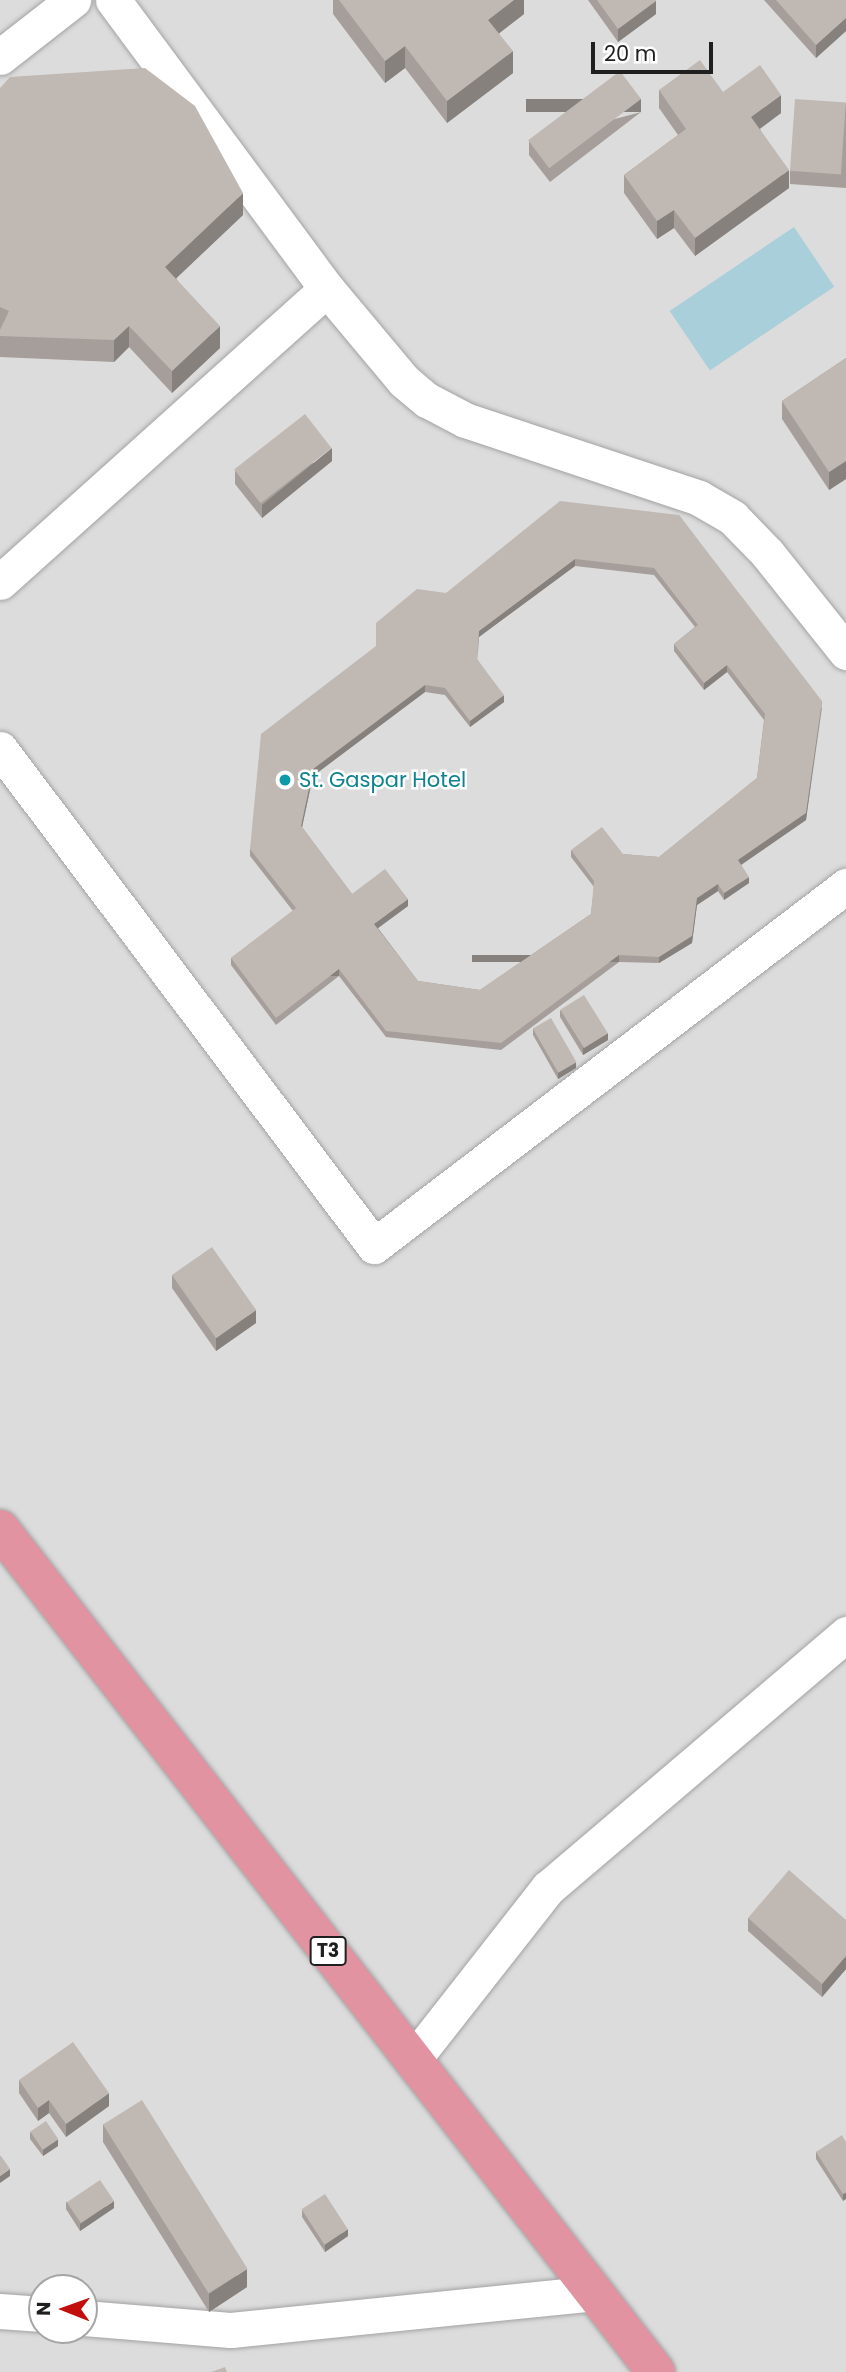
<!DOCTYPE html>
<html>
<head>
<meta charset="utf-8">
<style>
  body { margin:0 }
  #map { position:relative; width:846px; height:2372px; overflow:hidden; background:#efece6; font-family:Poppins,sans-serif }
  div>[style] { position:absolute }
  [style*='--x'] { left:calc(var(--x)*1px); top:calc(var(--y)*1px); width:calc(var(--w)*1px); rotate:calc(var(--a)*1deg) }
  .residential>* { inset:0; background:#dddcdc }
  .water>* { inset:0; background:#a9cfda; transform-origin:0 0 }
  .roads { filter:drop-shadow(0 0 2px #a3a3a3) drop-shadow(0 0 2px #a3a3a3) }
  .street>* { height:35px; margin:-17.5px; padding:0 17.5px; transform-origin:17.5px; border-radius:17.5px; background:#fff }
  .highway>* { height:38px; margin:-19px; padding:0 19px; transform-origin:19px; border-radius:19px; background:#e293a1 }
  .wall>* { inset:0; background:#a59e9a }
  .shaded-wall>* { inset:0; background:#86817d; transform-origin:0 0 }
  .building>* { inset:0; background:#c0b8b3; transform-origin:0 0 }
  .dots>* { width:19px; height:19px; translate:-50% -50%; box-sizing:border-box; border:4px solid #fff; border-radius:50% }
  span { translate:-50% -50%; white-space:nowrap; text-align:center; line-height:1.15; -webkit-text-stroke:5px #fff; paint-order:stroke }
  .shield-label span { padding:2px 5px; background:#fff; border:2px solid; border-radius:5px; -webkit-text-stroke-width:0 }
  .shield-label { font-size:19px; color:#1f1f1f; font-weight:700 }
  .culture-label { font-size:21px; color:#0d838f }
  .left { translate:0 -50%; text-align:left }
  .north { position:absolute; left:28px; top:2274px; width:70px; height:70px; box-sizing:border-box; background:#fff; border:2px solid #a5a5a5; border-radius:50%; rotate:271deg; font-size:19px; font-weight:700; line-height:28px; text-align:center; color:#1f1f1f }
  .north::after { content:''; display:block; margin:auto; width:24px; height:32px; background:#c20e0c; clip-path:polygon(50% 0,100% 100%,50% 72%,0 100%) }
  .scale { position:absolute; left:591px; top:42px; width:122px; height:32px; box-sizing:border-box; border:4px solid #1f1f1f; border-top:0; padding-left:9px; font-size:21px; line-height:24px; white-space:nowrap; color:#1f1f1f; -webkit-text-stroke:5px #fff; paint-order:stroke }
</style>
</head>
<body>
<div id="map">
  <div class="residential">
    <div style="clip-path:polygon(evenodd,0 0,846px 0,846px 2372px,0 2372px,0 0,42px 2288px,84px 2288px,84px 2330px,42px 2330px,42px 2288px)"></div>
  </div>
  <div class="water">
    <div style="left:794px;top:227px;width:72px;height:150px;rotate:56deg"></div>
  </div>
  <div class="roads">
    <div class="street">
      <div style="--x:113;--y:0;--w:360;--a:53.5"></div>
      <div style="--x:327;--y:289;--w:120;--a:50.1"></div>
      <div style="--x:404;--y:381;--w:30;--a:40"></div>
      <div style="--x:427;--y:400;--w:43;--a:27.8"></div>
      <div style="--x:465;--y:420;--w:247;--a:18.4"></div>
      <div style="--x:699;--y:498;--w:39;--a:30"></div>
      <div style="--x:733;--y:518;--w:49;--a:45.8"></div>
      <div style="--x:767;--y:553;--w:127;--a:51.4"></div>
      <div style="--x:0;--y:57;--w:93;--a:-38"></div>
      <div style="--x:0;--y:582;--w:439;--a:-41.9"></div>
      <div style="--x:0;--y:749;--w:622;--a:53.04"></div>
      <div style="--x:374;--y:1246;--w:594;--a:-37.33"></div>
      <div style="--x:413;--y:2060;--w:219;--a:-51.9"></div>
      <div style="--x:548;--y:1888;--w:392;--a:-40.4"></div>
      <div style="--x:0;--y:2311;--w:42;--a:4.1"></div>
      <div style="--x:84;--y:2318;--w:147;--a:4.7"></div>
      <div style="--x:231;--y:2330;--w:364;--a:-5.8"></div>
    </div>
    <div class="highway">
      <div style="--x:0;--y:1529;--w:1068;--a:52.11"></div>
    </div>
  </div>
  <div class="wall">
    <div style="clip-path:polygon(333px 0,524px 0,524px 14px,499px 33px,513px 73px,447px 123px,405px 68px,385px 83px,333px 14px)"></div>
    <div style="clip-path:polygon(588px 0,656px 0,656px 14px,618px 42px)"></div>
    <div style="clip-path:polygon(764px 0,846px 0,846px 31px,816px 58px)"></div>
    <div style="clip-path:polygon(0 88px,243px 215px,176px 278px,220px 348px,172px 393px,129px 347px,114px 362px,0 357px)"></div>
    <div style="clip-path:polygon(659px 90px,723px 92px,781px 113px,760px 129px,789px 188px,695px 256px,674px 228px,657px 239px,624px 193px,624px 175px,678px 135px,659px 108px)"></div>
    <div style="clip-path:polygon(846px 103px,846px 188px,790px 184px,790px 171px)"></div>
    <div style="clip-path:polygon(641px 112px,550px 182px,529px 155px,529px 142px)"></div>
    <div style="clip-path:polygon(846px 358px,846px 479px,829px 490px,782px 419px,782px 401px)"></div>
    <div style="clip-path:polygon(332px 461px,262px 518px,235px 484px,235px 471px)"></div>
    <div style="clip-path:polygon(evenodd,679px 515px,822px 708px,806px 820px,741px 865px,749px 883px,724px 900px,718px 891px,697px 905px,692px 943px,659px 963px,619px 962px,501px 1050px,386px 1037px,339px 976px,276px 1025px,231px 965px,231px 958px,293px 911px,250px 856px,250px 849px,446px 593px,679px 515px,575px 566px,654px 575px,695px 627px,674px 644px,674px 651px,704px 690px,727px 672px,764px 720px,757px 778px,659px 857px,571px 850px,571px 857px,594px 887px,591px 914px,480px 990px,418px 981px,378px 928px,408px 906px,352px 894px,302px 827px,313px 776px,425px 692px,445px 695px,470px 727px,504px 702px,477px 659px,479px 637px,575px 566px)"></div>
    <div style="clip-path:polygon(560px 1010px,608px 1040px,583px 1055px,560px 1017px)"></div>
    <div style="clip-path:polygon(533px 1028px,576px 1068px,558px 1079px,533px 1035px)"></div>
    <div style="clip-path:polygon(172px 1275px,256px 1323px,216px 1351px,172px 1288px)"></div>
    <div style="clip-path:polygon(748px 1918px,846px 1920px,846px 1969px,822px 1997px,748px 1931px)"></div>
    <div style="clip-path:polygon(19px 2080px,109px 2106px,66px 2137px,49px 2113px,38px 2121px,19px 2093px)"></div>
    <div style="clip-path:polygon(103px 2124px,247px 2287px,209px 2312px,103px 2142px)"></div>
    <div style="clip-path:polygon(30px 2132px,58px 2146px,43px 2156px,30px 2139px)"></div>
    <div style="clip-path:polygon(846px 2142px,843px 2201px,816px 2159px,816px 2152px)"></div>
    <div style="clip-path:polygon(66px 2202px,114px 2208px,80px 2231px,66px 2209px)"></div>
    <div style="clip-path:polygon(302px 2210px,348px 2236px,325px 2252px,302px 2217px)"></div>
  </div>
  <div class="shaded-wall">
    <div style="clip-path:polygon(514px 0,524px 0,524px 14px,488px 42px,488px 20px)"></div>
    <div style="clip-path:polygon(656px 1px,656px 14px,618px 42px,618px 29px)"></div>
    <div style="clip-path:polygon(846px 18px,846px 31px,816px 58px,816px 45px)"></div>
    <div style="clip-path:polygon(405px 46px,405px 68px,385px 83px,385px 61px)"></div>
    <div style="clip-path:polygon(513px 51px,513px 73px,447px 123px,447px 101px)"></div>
    <div style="clip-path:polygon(781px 95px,781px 113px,751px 135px,751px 117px)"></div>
    <div style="left:641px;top:99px;width:13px;height:115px;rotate:90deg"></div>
    <div style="clip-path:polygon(789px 170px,789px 188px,695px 256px,695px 238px)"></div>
    <div style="clip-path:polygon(243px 193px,243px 215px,165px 289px,165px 267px)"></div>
    <div style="clip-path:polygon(674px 210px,674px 228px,657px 239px,657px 221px)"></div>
    <div style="clip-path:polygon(129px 326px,129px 347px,114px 362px,114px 340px)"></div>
    <div style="clip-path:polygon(220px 326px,220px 348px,172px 393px,172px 371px)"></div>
    <div style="clip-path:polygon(332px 448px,332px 461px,262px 518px,262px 505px)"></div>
    <div style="clip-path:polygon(846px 461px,846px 479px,829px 490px,829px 472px)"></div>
    <div style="clip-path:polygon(575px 559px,575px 566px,479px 637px,477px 666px,479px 631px)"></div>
    <div style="clip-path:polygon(727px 665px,727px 672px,704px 690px,704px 683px)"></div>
    <div style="clip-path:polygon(425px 685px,425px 692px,313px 776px,301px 832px,301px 826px,313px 769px)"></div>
    <div style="clip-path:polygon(504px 695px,504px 702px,470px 727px,470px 721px)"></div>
    <div style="clip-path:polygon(822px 701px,806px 820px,738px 867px,738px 860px)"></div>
    <div style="clip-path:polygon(749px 877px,749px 883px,724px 900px,724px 893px)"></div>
    <div style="clip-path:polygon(718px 884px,718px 891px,697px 905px,692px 943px,659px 963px,659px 957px,697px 898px)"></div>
    <div style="clip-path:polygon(408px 899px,408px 906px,374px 931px,374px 924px)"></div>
    <div style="left:619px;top:955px;width:7px;height:147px;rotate:90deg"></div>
    <div style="left:339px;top:969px;width:7px;height:80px;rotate:90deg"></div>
    <div style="clip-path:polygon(608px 1033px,608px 1040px,583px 1055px,583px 1048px)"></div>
    <div style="clip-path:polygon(576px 1062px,576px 1068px,558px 1079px,558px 1072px)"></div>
    <div style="clip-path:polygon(256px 1310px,256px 1323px,216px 1351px,216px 1338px)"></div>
    <div style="clip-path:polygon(846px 1956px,846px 1969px,822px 1997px,822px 1984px)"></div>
    <div style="clip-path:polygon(109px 2093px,109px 2106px,66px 2137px,66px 2124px)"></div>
    <div style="clip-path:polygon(49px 2100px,49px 2113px,38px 2121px,38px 2108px)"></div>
    <div style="clip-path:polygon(58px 2139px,58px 2146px,43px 2156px,43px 2150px)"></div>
    <div style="clip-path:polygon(10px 2169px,10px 2176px,0 2183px,0 2176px)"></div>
    <div style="clip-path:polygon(846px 2192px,846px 2199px,843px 2201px,843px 2194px)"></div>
    <div style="clip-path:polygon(114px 2201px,114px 2208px,80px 2231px,80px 2224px)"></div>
    <div style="clip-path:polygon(348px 2229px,348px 2236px,325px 2252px,325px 2245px)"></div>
    <div style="clip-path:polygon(247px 2269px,247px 2287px,209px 2312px,209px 2294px)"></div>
  </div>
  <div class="building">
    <div style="clip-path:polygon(339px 0,514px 0,488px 20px,513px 51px,447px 101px,405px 46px,385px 61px)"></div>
    <div style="clip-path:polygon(597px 0,656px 0,656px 1px,618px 29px)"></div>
    <div style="clip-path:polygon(776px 0,846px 0,846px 18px,816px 45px)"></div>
    <div style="clip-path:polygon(700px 60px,723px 92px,760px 65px,781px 95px,751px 117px,789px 170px,695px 238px,674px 210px,657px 221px,624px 175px,686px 129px,659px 90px)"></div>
    <div style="clip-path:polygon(145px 68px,195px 106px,243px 193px,165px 267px,220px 326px,172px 371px,129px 326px,114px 340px,0 336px,0 330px,9px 311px,0 307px,0 88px,10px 77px)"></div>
    <div style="left:620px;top:71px;width:35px;height:115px;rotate:53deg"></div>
    <div style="left:795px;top:99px;width:51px;height:72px;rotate:4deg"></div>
    <div style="clip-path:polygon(846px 358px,846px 461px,829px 472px,782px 401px)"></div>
    <div style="left:305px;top:414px;width:43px;height:90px;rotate:52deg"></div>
    <div style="clip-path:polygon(evenodd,560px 501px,679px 515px,822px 701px,806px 813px,738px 860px,749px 877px,724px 893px,718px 884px,697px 898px,692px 936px,659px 957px,619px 955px,501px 1043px,386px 1031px,339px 969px,276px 1018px,231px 958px,296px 908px,250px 849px,261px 734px,376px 646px,376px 623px,417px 589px,446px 593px,560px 501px,575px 559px,654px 568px,698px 625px,674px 644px,704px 683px,727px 665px,765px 714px,757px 778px,659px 857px,623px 854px,602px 827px,571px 850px,594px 881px,591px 914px,480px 990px,418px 981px,374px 924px,408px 899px,385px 869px,352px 894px,301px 826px,313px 769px,425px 685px,445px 688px,470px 721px,504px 695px,477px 659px,479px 631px,575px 559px)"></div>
    <div style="left:584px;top:995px;width:45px;height:28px;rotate:58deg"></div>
    <div style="left:551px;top:1018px;width:51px;height:21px;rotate:60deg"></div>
    <div style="left:212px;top:1247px;width:77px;height:49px;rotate:55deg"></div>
    <div style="clip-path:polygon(789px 1870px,846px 1920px,846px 1956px,822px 1984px,748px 1918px)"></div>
    <div style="clip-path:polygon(73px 2042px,109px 2093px,66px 2124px,49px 2100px,38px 2108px,19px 2080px)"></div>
    <div style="left:142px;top:2100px;width:199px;height:46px;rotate:58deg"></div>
    <div style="left:46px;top:2121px;width:22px;height:19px;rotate:56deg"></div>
    <div style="clip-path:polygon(842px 2135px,846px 2142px,846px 2192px,843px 2194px,816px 2152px)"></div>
    <div style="clip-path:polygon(0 2156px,1px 2156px,10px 2169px,0 2176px)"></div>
    <div style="left:100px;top:2180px;width:25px;height:40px;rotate:56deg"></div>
    <div style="left:325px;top:2194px;width:42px;height:28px;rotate:57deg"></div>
    <div style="clip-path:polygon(225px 2367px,227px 2372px,211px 2372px)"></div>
  </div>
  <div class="dots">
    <div style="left:285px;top:780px;background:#0f9aa8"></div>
  </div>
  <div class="shield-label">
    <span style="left:328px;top:1951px">T3</span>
  </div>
  <div class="culture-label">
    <span class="left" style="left:299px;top:780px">St. Gaspar Hotel</span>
  </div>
  <div class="north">N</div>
  <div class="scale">20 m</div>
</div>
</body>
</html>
